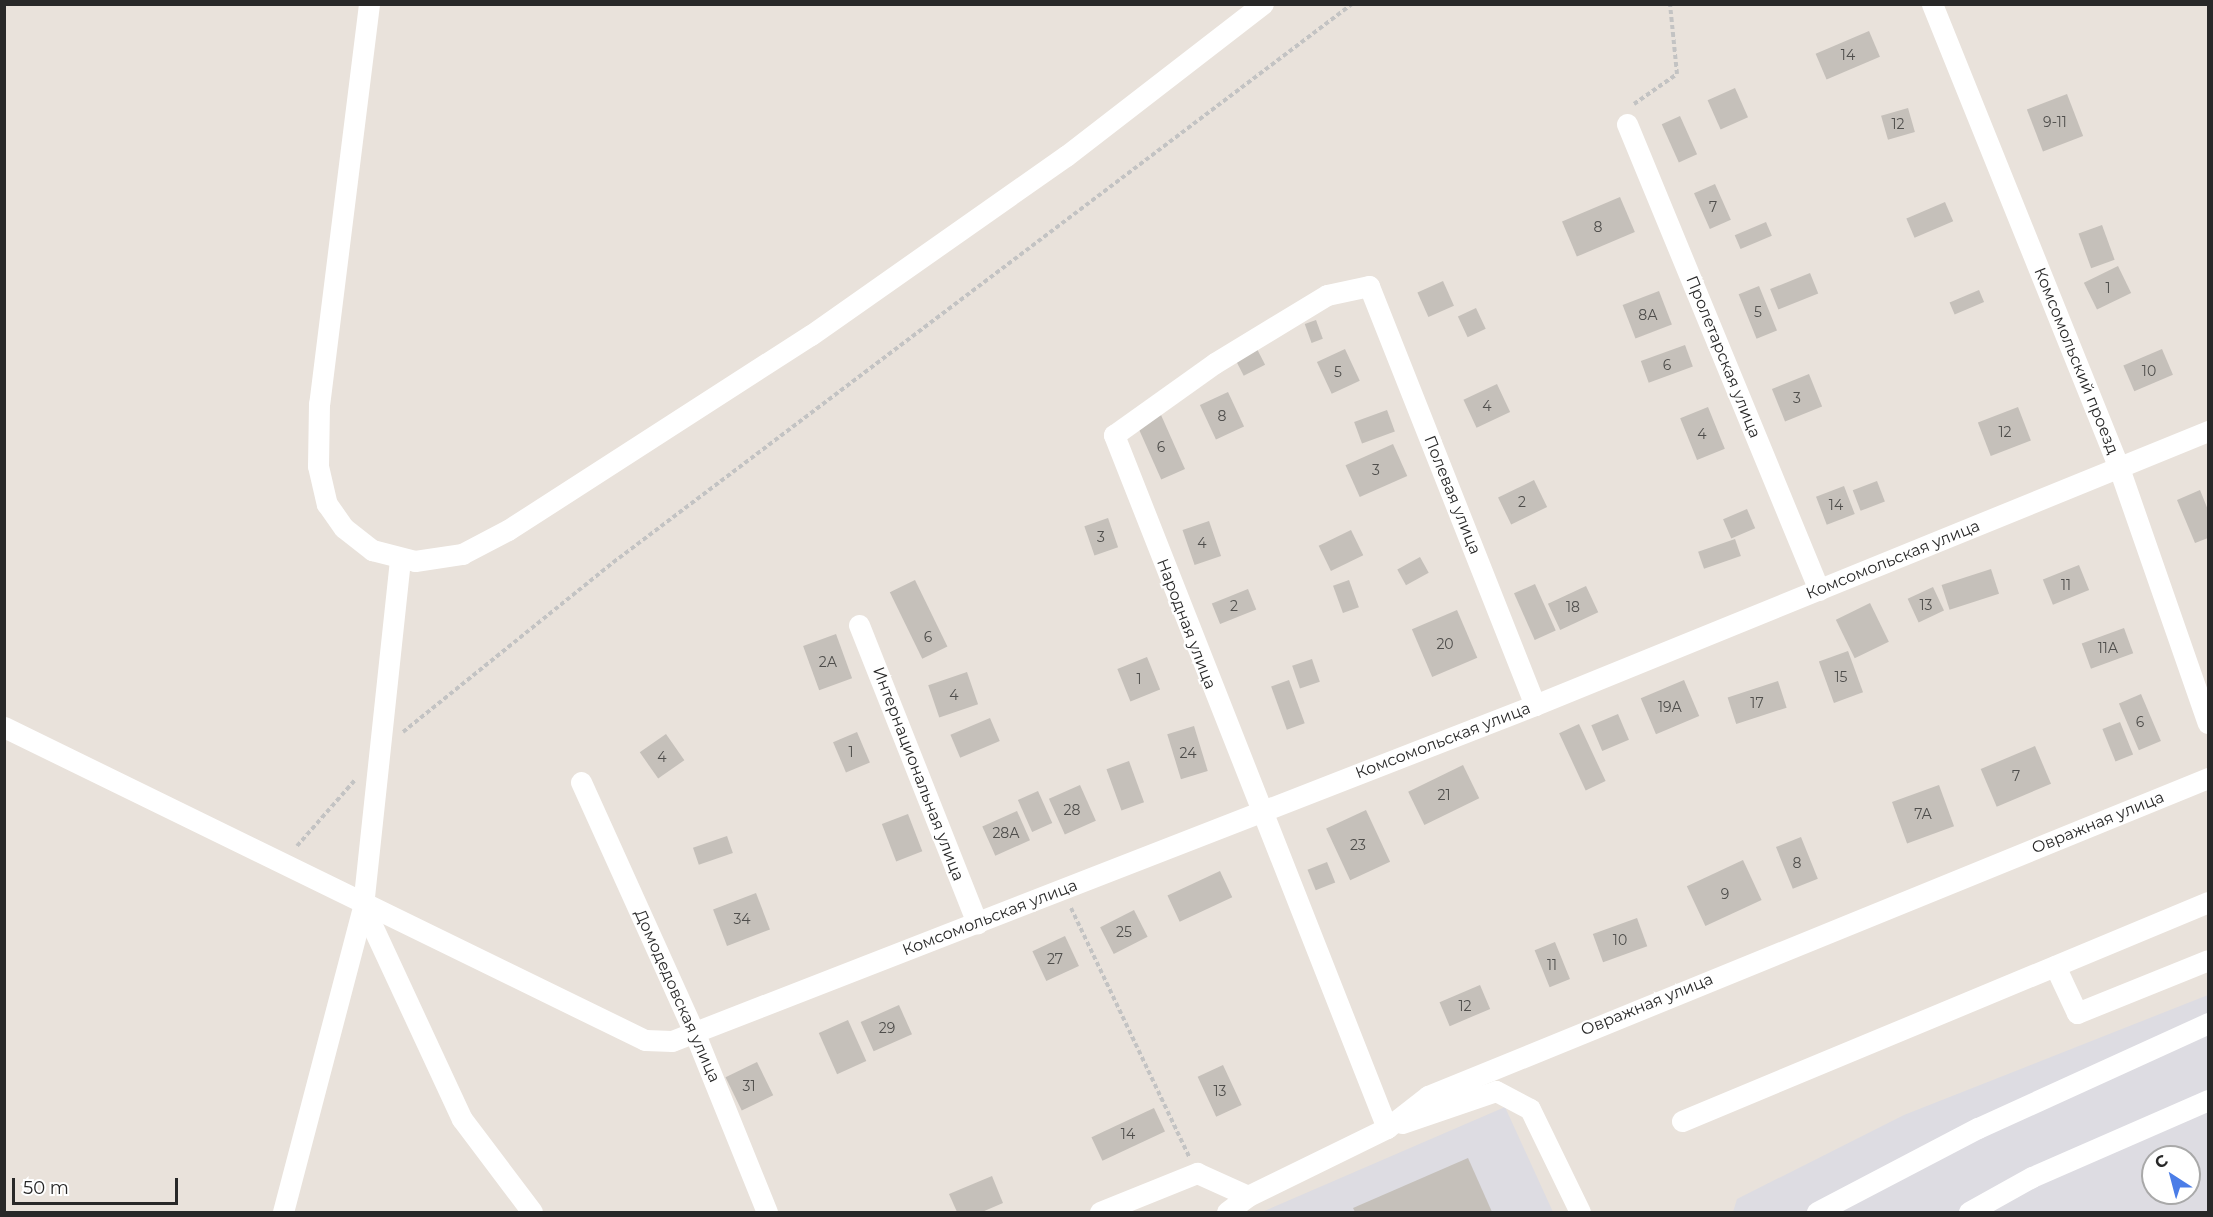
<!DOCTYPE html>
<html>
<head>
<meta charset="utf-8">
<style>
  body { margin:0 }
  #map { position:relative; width:2213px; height:1217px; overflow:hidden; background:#e9e2db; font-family:Montserrat,sans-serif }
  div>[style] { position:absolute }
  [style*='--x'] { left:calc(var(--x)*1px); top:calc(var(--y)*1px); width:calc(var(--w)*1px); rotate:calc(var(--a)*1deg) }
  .industrial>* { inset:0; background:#dddce2 }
  .building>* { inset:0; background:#c5c0ba; transform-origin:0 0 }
  .path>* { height:4px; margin-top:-2px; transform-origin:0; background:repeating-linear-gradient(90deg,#c3c3c3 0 4.5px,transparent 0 7.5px) }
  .minor>* { height:21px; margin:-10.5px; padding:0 10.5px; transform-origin:10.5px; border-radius:10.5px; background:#fff }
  span { translate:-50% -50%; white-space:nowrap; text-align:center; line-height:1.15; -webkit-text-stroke:4.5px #fff; paint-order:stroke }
  .number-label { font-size:14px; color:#4f4e4c }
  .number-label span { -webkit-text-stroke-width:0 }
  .street-label { font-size:16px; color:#282828 }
  .frame { position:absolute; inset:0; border:6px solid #282828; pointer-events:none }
  .north { position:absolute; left:2141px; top:1145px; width:60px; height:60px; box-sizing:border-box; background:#fff; border:2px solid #a9a9a9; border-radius:50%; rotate:324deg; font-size:16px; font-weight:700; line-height:24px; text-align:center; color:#282828 }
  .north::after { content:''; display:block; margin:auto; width:21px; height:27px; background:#4b7de7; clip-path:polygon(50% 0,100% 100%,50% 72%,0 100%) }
  .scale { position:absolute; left:12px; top:1178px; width:166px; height:27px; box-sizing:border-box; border:3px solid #282828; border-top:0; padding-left:8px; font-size:18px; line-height:21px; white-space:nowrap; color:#282828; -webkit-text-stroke:4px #fff; paint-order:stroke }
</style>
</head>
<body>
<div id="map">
  <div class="industrial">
    <div style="clip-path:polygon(evenodd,2208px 995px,2208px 1212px,1733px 1212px,1737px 1199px,1904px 1115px,2208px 995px,2153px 1157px,2189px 1157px,2189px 1193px,2153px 1193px,2153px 1157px)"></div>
    <div style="clip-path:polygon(1505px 1107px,1553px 1212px,1262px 1212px)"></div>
  </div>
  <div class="building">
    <div style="left:1869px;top:31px;width:28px;height:58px;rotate:67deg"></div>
    <div style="left:1735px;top:88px;width:32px;height:30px;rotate:66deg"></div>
    <div style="left:2067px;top:94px;width:45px;height:43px;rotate:69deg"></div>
    <div style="left:1908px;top:108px;width:25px;height:28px;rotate:74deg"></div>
    <div style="left:1680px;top:116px;width:42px;height:20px;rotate:66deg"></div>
    <div style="left:1715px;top:184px;width:39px;height:23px;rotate:66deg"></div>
    <div style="left:1620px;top:197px;width:38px;height:63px;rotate:67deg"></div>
    <div style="left:1945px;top:202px;width:21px;height:42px;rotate:67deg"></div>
    <div style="left:1766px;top:222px;width:15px;height:34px;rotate:67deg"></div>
    <div style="left:2102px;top:225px;width:37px;height:25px;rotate:70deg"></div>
    <div style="left:2118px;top:266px;width:30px;height:38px;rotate:64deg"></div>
    <div style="left:1810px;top:273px;width:22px;height:43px;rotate:68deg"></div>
    <div style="left:1443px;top:281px;width:27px;height:28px;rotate:66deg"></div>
    <div style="left:1759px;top:286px;width:48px;height:22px;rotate:68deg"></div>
    <div style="left:1979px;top:290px;width:13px;height:32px;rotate:67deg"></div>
    <div style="left:1659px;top:291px;width:36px;height:39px;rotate:69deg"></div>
    <div style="left:1476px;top:308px;width:23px;height:20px;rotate:65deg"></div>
    <div style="left:1316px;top:320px;width:20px;height:12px;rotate:70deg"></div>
    <div style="left:1685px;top:345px;width:23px;height:47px;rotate:70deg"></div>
    <div style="left:1256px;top:347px;width:20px;height:24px;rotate:63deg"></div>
    <div style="left:1345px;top:349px;width:35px;height:31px;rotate:65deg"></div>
    <div style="left:2162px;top:349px;width:28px;height:42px;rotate:67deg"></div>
    <div style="left:1809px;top:374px;width:35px;height:40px;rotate:68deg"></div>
    <div style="left:1497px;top:384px;width:31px;height:37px;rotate:65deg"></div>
    <div style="left:1228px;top:392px;width:38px;height:31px;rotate:65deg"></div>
    <div style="left:1708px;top:407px;width:45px;height:30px;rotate:68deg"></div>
    <div style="left:2018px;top:407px;width:36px;height:43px;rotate:69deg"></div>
    <div style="left:1387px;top:410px;width:23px;height:35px;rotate:70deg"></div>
    <div style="left:1161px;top:415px;width:59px;height:26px;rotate:66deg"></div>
    <div style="left:1393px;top:444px;width:35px;height:52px;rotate:66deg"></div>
    <div style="left:1534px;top:480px;width:30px;height:40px;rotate:64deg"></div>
    <div style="left:1877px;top:481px;width:22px;height:26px;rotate:69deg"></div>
    <div style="left:1844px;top:486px;width:30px;height:30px;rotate:69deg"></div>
    <div style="clip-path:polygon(2200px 490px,2208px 510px,2208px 538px,2195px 543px,2177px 500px)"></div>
    <div style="left:1747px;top:509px;width:21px;height:26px;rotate:67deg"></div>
    <div style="left:1108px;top:518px;width:31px;height:25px;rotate:71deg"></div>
    <div style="left:1209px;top:521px;width:37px;height:28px;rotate:71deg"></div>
    <div style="left:1351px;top:530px;width:28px;height:36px;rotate:64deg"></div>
    <div style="left:1735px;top:539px;width:18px;height:39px;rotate:71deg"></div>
    <div style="left:1420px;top:557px;width:18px;height:26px;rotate:61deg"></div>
    <div style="left:2079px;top:565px;width:27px;height:39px;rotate:68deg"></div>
    <div style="left:1991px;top:569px;width:26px;height:52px;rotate:72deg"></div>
    <div style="left:915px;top:580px;width:74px;height:28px;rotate:64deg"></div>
    <div style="left:1349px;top:580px;width:29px;height:17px;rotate:70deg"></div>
    <div style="left:1535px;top:584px;width:51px;height:23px;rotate:66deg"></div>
    <div style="left:1586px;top:586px;width:29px;height:42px;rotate:65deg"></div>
    <div style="left:1933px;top:587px;width:26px;height:28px;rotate:65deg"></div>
    <div style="left:1248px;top:589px;width:22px;height:39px;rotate:68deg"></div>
    <div style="left:1870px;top:603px;width:43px;height:38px;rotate:64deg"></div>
    <div style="left:1457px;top:610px;width:52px;height:49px;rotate:67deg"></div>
    <div style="left:2124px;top:628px;width:27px;height:45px;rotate:70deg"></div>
    <div style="left:836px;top:634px;width:47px;height:35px;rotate:70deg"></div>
    <div style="left:1848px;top:651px;width:44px;height:31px;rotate:70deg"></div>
    <div style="left:1147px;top:657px;width:35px;height:32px;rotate:68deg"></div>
    <div style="left:1312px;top:659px;width:24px;height:21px;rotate:71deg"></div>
    <div style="left:967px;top:672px;width:34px;height:41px;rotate:71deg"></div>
    <div style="left:1289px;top:680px;width:46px;height:19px;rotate:70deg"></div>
    <div style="left:1684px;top:680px;width:39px;height:47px;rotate:67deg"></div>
    <div style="left:1778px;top:681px;width:28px;height:53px;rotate:72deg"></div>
    <div style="left:2141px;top:694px;width:51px;height:24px;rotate:67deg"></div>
    <div style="left:1618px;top:714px;width:28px;height:29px;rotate:67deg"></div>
    <div style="left:990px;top:718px;width:25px;height:43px;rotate:67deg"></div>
    <div style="left:2120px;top:722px;width:35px;height:19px;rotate:68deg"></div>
    <div style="left:1579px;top:724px;width:63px;height:22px;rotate:65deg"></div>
    <div style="left:1194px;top:726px;width:47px;height:28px;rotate:73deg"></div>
    <div style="left:857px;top:732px;width:33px;height:26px;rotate:67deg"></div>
    <div style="left:666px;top:734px;width:32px;height:32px;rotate:55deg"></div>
    <div style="left:2035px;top:746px;width:41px;height:59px;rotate:67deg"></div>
    <div style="left:1129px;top:761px;width:44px;height:24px;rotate:70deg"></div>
    <div style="left:1463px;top:765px;width:37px;height:61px;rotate:64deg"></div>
    <div style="left:1080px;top:785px;width:39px;height:34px;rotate:66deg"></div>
    <div style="left:1939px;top:785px;width:44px;height:50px;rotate:70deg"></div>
    <div style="left:1038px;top:791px;width:35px;height:22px;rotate:66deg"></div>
    <div style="left:1366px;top:810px;width:57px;height:44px;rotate:65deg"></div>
    <div style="left:1017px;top:811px;width:32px;height:38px;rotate:66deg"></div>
    <div style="left:908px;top:814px;width:40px;height:28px;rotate:69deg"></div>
    <div style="left:727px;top:836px;width:18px;height:36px;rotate:71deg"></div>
    <div style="left:1801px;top:837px;width:45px;height:27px;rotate:68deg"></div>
    <div style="left:1743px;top:860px;width:44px;height:62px;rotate:65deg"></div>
    <div style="left:1327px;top:862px;width:22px;height:21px;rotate:68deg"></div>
    <div style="left:1220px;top:871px;width:29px;height:58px;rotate:65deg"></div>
    <div style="left:756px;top:893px;width:39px;height:46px;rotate:69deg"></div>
    <div style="left:1134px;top:910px;width:30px;height:38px;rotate:63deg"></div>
    <div style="left:1637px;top:918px;width:30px;height:47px;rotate:70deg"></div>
    <div style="left:1065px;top:936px;width:33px;height:36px;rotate:65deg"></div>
    <div style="left:1555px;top:942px;width:40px;height:22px;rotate:68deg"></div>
    <div style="left:1480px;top:985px;width:26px;height:44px;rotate:67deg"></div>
    <div style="left:899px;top:1005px;width:32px;height:42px;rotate:66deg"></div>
    <div style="left:848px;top:1020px;width:45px;height:32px;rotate:66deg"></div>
    <div style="left:757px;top:1062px;width:37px;height:35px;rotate:64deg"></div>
    <div style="left:1223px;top:1065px;width:44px;height:28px;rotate:65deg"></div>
    <div style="left:1154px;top:1108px;width:26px;height:69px;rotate:65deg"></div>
    <div style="clip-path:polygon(1468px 1158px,1492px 1212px,1355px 1212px,1353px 1208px)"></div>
    <div style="clip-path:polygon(992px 1176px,1003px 1203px,982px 1212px,957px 1212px,949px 1194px)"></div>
  </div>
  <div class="path">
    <div style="--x:1634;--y:104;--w:52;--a:-34.9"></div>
    <div style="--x:1677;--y:74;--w:70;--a:-95.7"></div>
    <div style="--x:403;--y:732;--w:277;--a:-38.9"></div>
    <div style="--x:619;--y:558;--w:919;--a:-37.08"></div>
    <div style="--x:297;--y:846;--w:88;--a:-48.7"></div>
    <div style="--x:1071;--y:908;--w:275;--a:64.6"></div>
  </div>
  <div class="minor">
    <div style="--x:369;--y:4;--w:402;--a:97.1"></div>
    <div style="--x:319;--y:403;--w:63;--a:90.9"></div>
    <div style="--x:318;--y:466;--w:39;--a:77"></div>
    <div style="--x:327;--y:504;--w:29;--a:55"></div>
    <div style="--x:344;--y:528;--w:36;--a:38"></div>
    <div style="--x:372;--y:550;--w:44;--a:14.3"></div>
    <div style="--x:415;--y:561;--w:48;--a:-8.5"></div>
    <div style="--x:462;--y:554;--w:52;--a:-27.6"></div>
    <div style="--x:508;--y:530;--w:360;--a:-32.8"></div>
    <div style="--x:811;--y:335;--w:312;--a:-35.1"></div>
    <div style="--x:1066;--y:156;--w:249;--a:-37.7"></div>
    <div style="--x:1932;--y:4;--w:500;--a:68.05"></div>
    <div style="--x:2119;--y:468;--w:270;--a:70.8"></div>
    <div style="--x:1627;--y:124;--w:504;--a:67.61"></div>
    <div style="--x:859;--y:625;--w:321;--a:68.4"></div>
    <div style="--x:4;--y:727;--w:713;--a:26.03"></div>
    <div style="--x:645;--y:1040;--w:27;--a:2"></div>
    <div style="--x:672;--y:1041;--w:926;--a:-21.27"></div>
    <div style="--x:1535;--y:705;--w:727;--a:-22.15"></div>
    <div style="--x:581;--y:782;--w:277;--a:65.7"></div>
    <div style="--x:695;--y:1034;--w:192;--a:68"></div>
    <div style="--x:363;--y:906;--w:235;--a:65.1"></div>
    <div style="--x:462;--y:1119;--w:116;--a:53"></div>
    <div style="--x:2055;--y:966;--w:52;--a:64.9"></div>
    <div style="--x:2077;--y:1013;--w:141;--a:-22"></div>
    <div style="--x:1682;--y:1121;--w:570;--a:-22.6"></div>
    <div style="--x:1402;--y:1123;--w:99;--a:-18.8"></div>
    <div style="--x:1496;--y:1091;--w:38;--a:28"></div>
    <div style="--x:1530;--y:1109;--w:114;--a:64.1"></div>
    <div style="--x:1387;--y:1128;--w:745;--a:-111.5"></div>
    <div style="--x:1114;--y:435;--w:124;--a:-35.5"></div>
    <div style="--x:1215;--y:363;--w:131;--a:-31.3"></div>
    <div style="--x:1327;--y:295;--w:43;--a:-12.1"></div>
    <div style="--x:1369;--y:286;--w:451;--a:68.4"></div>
    <div style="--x:283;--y:1212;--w:316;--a:-75.3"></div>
    <div style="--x:363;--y:906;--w:349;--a:-83.9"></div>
    <div style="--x:1100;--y:1212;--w:105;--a:-21.9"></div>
    <div style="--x:1197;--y:1173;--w:56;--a:24.3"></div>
    <div style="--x:1227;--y:1212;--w:26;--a:-37"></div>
    <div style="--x:1248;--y:1196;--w:155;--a:-26.1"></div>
    <div style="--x:1387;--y:1128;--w:52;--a:-38"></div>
    <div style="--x:1428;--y:1096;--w:842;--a:-22.18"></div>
    <div style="--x:1817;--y:1212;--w:182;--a:-27.6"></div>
    <div style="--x:1978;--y:1128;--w:253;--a:-24.5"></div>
    <div style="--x:1969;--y:1212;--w:72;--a:-29.1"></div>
    <div style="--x:2032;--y:1177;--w:192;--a:-23.6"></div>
  </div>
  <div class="number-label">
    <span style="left:1848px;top:55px">14</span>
    <span style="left:2055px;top:122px">9-11</span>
    <span style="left:1898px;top:124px">12</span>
    <span style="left:1713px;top:207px">7</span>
    <span style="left:1598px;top:227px">8</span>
    <span style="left:2108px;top:288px">1</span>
    <span style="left:1758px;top:312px">5</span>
    <span style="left:1648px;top:315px">8А</span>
    <span style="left:1667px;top:365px">6</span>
    <span style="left:2149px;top:371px">10</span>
    <span style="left:1338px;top:372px">5</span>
    <span style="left:1797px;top:398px">3</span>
    <span style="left:1487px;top:406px">4</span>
    <span style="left:1222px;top:416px">8</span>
    <span style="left:2005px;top:432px">12</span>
    <span style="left:1702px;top:434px">4</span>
    <span style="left:1161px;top:447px">6</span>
    <span style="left:1376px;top:470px">3</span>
    <span style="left:1522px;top:502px">2</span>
    <span style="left:1836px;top:505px">14</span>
    <span style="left:1101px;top:537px">3</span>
    <span style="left:1202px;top:543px">4</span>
    <span style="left:2066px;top:585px">11</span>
    <span style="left:1926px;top:605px">13</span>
    <span style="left:1234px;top:606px">2</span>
    <span style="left:1573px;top:607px">18</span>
    <span style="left:928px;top:637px">6</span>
    <span style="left:1445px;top:644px">20</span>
    <span style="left:2108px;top:648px">11А</span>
    <span style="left:828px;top:662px">2А</span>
    <span style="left:1841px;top:677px">15</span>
    <span style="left:1139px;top:679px">1</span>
    <span style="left:954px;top:695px">4</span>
    <span style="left:1757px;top:703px">17</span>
    <span style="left:1670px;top:707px">19А</span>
    <span style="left:2140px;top:722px">6</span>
    <span style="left:851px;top:752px">1</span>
    <span style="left:1188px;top:753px">24</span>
    <span style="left:662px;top:757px">4</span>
    <span style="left:2016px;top:776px">7</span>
    <span style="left:1444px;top:795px">21</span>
    <span style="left:1072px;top:810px">28</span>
    <span style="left:1923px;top:814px">7А</span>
    <span style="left:1006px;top:833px">28А</span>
    <span style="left:1358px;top:845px">23</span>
    <span style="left:1797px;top:863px">8</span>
    <span style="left:1725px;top:894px">9</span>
    <span style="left:742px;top:919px">34</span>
    <span style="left:1124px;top:932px">25</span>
    <span style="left:1620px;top:940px">10</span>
    <span style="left:1055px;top:959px">27</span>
    <span style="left:1552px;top:965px">11</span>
    <span style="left:1465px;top:1006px">12</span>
    <span style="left:887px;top:1028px">29</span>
    <span style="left:749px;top:1086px">31</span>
    <span style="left:1220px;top:1091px">13</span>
    <span style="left:1128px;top:1134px">14</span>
  </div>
  <div class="street-label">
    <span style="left:1723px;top:357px;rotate:68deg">Пролетарская улица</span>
    <span style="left:2076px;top:361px;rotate:68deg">Комсомольский проезд</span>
    <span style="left:1452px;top:495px;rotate:68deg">Полевая улица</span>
    <span style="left:1893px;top:560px;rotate:-22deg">Комсомольская улица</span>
    <span style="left:1186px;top:624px;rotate:69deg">Народная улица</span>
    <span style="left:1443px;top:741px;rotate:-21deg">Комсомольская улица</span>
    <span style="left:918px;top:774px;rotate:69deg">Интернациональная улица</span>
    <span style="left:2098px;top:823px;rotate:-22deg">Овражная улица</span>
    <span style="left:990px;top:918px;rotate:-21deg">Комсомольская улица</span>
    <span style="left:677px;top:996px;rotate:66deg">Домодедовская улица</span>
    <span style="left:1647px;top:1005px;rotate:-22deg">Овражная улица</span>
  </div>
  <div class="frame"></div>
  <div class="north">С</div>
  <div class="scale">50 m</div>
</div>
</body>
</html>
